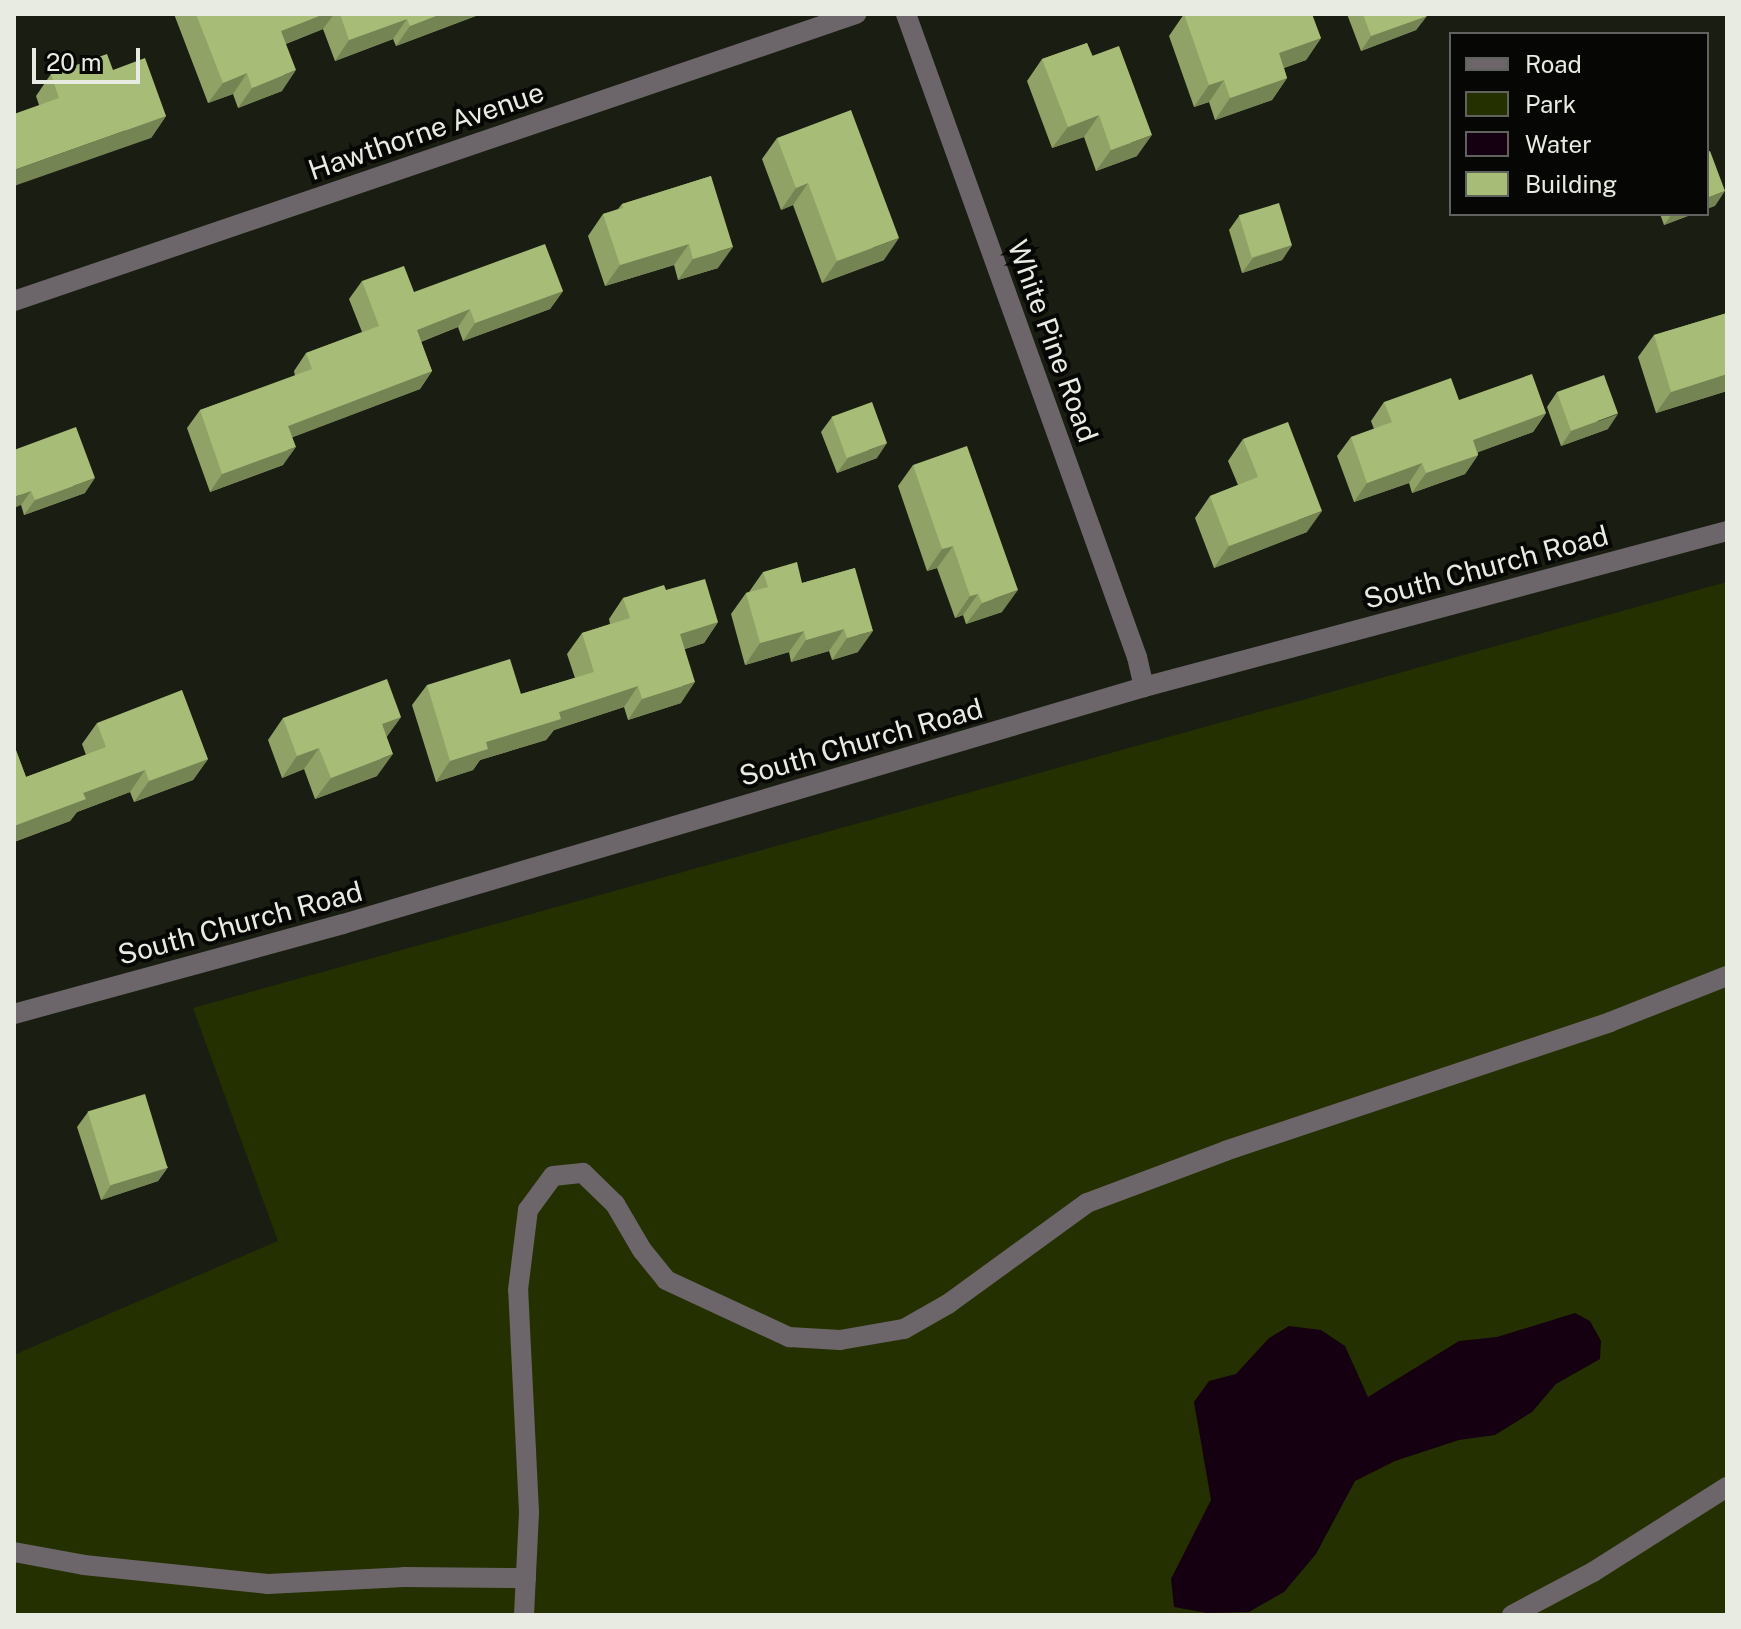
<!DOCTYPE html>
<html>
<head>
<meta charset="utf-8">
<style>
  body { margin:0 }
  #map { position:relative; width:1741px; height:1629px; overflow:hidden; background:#1a1e12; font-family:"Public Sans",sans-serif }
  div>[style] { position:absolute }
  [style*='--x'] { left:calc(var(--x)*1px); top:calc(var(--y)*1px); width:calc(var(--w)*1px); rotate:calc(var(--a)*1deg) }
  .green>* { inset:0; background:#253000 }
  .water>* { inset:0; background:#140010 }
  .minor>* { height:20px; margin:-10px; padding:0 10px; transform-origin:10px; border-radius:10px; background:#6c666a }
  .wall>* { inset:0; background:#90a266 }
  .shaded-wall>* { inset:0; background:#758453 }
  .building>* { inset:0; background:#a7bc77; transform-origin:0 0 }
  span { translate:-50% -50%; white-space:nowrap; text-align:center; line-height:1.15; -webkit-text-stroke:8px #060704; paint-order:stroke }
  .street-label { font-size:28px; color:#e8ebe2 }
  .frame { position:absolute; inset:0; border:16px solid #e8ebe2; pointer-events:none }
  .legend { position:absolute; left:1449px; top:32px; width:260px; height:184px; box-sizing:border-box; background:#060704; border:2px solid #60625d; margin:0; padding:10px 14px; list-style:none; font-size:24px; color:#e8ebe2 }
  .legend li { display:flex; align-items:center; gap:16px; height:40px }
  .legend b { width:40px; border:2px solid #60625d }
  .scale { position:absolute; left:32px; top:48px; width:108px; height:36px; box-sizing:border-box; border:4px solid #e8ebe2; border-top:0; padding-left:10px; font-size:24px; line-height:28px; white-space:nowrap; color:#e8ebe2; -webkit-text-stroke:6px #060704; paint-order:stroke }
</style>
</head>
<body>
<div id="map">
  <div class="green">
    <div style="clip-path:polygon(1727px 582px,1727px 1615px,14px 1615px,14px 1355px,278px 1241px,193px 1008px)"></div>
  </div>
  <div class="water">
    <div style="clip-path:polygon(1575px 1313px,1590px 1321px,1601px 1341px,1600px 1359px,1556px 1384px,1532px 1412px,1495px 1435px,1459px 1440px,1395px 1461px,1355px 1481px,1316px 1554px,1284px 1592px,1249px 1612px,1207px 1613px,1174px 1607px,1171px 1579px,1211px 1500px,1194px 1402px,1209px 1381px,1236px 1374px,1269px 1338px,1289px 1326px,1321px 1330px,1345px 1346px,1368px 1397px,1459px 1341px,1497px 1337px)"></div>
  </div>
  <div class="minor">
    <div style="--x:906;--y:14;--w:683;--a:70.24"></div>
    <div style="--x:1137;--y:657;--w:31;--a:77"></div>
    <div style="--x:14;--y:301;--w:890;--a:-18.82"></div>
    <div style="--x:14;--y:1014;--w:341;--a:-15.3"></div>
    <div style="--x:343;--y:924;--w:835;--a:-16.48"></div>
    <div style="--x:1144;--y:687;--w:604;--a:-14.98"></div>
    <div style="--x:14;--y:1552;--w:71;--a:10.5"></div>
    <div style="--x:84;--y:1565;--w:185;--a:5.9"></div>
    <div style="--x:268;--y:1584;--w:136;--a:-2.9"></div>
    <div style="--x:404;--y:1577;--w:122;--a:0.5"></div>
    <div style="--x:524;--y:1615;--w:103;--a:-87.2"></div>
    <div style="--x:529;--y:1512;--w:222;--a:-92.8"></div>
    <div style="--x:518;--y:1290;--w:81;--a:-82.9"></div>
    <div style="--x:528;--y:1210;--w:42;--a:-53.7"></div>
    <div style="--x:553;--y:1176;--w:30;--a:-6"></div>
    <div style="--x:583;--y:1173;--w:45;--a:44.1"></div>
    <div style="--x:615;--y:1204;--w:53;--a:59.6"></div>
    <div style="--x:642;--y:1250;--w:38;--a:51"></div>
    <div style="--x:666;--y:1280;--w:136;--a:24.9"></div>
    <div style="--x:789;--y:1337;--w:51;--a:3.4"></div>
    <div style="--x:840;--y:1340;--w:65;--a:-9.8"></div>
    <div style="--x:904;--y:1329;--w:51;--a:-29.6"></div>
    <div style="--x:948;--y:1304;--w:172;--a:-36"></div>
    <div style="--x:1087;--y:1203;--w:147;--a:-20.6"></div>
    <div style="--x:1225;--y:1151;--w:406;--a:-18.5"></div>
    <div style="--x:1610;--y:1022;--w:126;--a:-21.5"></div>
    <div style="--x:1512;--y:1615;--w:92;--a:-28"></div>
    <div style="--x:1593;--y:1572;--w:159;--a:-32.4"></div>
  </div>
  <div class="wall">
    <div style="clip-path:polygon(174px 14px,481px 14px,396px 46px,393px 39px,335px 61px,323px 29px,286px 44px,282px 91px,238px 108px,233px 94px,208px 103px)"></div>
    <div style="clip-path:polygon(1184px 14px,1321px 38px,1306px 60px,1284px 68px,1287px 78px,1272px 100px,1215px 120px,1209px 102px,1194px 107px,1169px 36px)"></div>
    <div style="clip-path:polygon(1347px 14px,1428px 14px,1416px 30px,1361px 51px)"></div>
    <div style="clip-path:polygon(1087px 43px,1137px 156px,1096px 171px,1084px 137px,1052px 148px,1027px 81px,1042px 59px)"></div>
    <div style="clip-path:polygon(113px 70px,166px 116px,151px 138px,39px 105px,36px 96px,51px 74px)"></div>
    <div style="clip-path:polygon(777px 138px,884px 260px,822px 283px,793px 205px,781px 210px,762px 159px)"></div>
    <div style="clip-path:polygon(711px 176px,718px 268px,678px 280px,674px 265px,605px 286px,588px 236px,603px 214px,618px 209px,622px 204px)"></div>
    <div style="clip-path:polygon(1660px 214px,1693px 214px,1664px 225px)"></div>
    <div style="clip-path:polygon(1239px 216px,1292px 245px,1282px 260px,1242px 273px,1229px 230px)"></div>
    <div style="clip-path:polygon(362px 281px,414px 292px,563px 291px,550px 309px,463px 341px,458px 327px,421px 342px,432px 371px,420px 389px,292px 437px,283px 465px,210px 492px,187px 428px,200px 410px,295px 376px,294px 371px,306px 353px,362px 332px,349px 299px)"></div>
    <div style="clip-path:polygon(1727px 313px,1727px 391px,1656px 413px,1638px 357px,1654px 335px)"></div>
    <div style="clip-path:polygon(1557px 392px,1608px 429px,1561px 446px,1547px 407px)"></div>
    <div style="clip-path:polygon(1459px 400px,1546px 413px,1533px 432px,1478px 452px,1478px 455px,1465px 474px,1412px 493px,1409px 483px,1354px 502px,1337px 456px,1351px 437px,1374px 429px,1371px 421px,1384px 402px)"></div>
    <div style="clip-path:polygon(832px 417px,877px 458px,837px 473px,821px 432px)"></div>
    <div style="clip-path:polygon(1243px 439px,1307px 532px,1214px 568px,1195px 518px,1210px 496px,1238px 485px,1228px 461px)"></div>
    <div style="clip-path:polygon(14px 450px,85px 493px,24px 515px,21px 505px)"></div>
    <div style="clip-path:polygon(913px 465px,1002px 612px,966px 624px,963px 615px,955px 618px,937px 568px,927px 571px,898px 486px)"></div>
    <div style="clip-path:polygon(855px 568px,858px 652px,832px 660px,829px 651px,791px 662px,789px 652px,745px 665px,731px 614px,746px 593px,749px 592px,763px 572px,802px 583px)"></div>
    <div style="clip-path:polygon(666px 590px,718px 622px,704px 643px,685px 649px,681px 703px,628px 720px,624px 707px,554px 730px,546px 740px,480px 760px,473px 770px,436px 782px,412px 705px,427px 685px,521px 694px,575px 678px,567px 654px,582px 633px,610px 624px,609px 619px,623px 598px)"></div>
    <div style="clip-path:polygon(401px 717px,386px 737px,377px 776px,315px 799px,304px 769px,282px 778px,268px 740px,283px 718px)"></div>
    <div style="clip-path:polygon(97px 723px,208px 759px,193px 780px,134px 802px,130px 792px,77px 812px,70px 821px,14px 842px,14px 745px,26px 777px,86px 755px,82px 744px)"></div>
    <div style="clip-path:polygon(88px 1112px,168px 1167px,158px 1181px,101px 1200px,77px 1127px)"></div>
  </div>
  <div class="shaded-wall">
    <div style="clip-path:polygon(324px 14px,334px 14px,323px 29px,267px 51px,281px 31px)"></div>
    <div style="clip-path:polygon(441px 14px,481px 14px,396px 46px,410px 26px)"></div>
    <div style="clip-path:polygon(1427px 16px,1416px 30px,1361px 51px,1371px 36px)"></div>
    <div style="clip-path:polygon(407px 19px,393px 39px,335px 61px,349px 40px)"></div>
    <div style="clip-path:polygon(1321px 38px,1306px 60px,1264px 75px,1279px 53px)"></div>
    <div style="clip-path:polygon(296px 70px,282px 91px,238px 108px,252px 88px)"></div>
    <div style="clip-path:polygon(247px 73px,233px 94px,208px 103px,223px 83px)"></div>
    <div style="clip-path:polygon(1287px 78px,1272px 100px,1215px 120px,1230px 98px)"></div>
    <div style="clip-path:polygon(1224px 80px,1209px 102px,1194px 107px,1209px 85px)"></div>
    <div style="clip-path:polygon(1099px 115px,1084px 137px,1052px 148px,1068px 127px)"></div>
    <div style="clip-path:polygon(166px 116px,151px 138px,14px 186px,14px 170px)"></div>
    <div style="clip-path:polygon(1152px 135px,1137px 156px,1096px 171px,1111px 150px)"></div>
    <div style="clip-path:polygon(808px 183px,793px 205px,781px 210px,796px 188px)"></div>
    <div style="clip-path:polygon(1725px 191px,1715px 206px,1707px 209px,1707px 198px)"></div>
    <div style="clip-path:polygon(1672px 214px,1693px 214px,1664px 225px)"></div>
    <div style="clip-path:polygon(899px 238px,884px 260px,822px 283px,837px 261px)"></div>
    <div style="clip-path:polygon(689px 244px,674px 265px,605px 286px,620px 265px)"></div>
    <div style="clip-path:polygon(1292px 245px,1282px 260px,1242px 273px,1253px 258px)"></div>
    <div style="clip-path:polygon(733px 247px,718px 268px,678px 280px,693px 259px)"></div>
    <div style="clip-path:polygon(563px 291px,550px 309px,463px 341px,475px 323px)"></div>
    <div style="clip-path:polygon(470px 309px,458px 327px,404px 348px,417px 330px)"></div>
    <div style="clip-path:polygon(432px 371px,420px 389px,275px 444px,288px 426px)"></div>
    <div style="clip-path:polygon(1727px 374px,1727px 391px,1656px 413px,1671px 392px)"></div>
    <div style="clip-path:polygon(1546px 413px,1533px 432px,1460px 459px,1473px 440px)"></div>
    <div style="clip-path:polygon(1618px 414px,1608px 429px,1561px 446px,1571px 431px)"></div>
    <div style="clip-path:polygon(887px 443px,877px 458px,837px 473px,848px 458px)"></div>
    <div style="clip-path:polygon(296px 447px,283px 465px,210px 492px,222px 474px)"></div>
    <div style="clip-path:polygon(1478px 455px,1465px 474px,1412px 493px,1426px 473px)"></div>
    <div style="clip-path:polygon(1422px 463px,1409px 483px,1354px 502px,1367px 483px)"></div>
    <div style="clip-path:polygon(95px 478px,85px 493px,24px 515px,35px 500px)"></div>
    <div style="clip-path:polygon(31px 491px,21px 505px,14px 508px,14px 497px)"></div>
    <div style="clip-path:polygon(1322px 511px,1307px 532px,1214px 568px,1229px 546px)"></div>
    <div style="clip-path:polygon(953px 546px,937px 568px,927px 571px,942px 549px)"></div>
    <div style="clip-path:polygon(1018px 590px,1002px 612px,966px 624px,982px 603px)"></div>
    <div style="clip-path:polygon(978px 594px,963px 615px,955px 618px,970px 596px)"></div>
    <div style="clip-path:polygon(718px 622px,704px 643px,665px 655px,680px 634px)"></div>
    <div style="clip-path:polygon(844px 629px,829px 651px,791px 662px,806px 640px)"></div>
    <div style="clip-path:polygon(804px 631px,789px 652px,745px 665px,760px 643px)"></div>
    <div style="clip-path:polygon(873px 631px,858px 652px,832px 660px,847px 638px)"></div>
    <div style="clip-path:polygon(695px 682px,681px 703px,628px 720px,642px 699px)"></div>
    <div style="clip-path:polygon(638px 686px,624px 707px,554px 730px,546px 740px,480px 760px,473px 770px,436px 782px,450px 761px,486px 742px,559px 712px)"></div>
    <div style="clip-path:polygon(401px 717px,386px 738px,382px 724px)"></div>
    <div style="clip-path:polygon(319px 748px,304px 769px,282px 778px,297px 756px)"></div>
    <div style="clip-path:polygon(393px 754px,377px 776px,315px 799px,331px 778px)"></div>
    <div style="clip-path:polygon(208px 759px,193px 780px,134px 802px,149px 781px)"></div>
    <div style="clip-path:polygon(145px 770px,130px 792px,77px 812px,70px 821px,14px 842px,14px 826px,83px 793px)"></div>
    <div style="clip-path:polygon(168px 1167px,158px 1181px,101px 1200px,111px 1185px)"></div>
  </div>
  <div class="building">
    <div style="clip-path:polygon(196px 14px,324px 14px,281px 31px,296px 70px,252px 88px,247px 73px,223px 83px)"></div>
    <div style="clip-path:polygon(340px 14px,441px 14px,410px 26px,407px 19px,349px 40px)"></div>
    <div style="clip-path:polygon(1184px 14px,1312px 14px,1321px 38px,1279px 53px,1287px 78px,1230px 98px,1224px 80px,1209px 85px)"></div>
    <div style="clip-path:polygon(1363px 14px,1426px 14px,1427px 16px,1371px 36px)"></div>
    <div style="clip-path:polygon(1087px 43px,1092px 56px,1119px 46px,1152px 135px,1111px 150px,1099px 115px,1068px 127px,1042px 59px)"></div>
    <div style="clip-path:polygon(107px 54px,113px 70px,145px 58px,166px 116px,14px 170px,14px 114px,59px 98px,51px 74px)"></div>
    <div style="clip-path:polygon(851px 110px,899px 238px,837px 261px,808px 183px,796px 188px,777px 138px)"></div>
    <div style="clip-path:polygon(1710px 151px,1725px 191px,1707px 198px,1707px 152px)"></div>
    <div style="clip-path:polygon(711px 176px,733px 247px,693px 259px,689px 244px,620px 265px,603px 214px,623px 208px,622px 204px)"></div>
    <div style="left:1279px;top:203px;width:44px;height:42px;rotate:73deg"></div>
    <div style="clip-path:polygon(545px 244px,563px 291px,475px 323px,470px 309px,417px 330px,432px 371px,288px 426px,296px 447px,222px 474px,200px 410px,312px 369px,306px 353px,379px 326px,362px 281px,404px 266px,414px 292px)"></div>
    <div style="clip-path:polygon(1727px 313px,1727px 374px,1671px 392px,1654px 335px)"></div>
    <div style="clip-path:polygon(1532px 374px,1546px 413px,1473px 440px,1478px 455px,1426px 473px,1422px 463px,1367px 483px,1351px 437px,1392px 422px,1384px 402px,1451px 378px,1459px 400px)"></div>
    <div style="left:1604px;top:375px;width:41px;height:50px;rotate:70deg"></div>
    <div style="left:872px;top:402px;width:44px;height:43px;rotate:70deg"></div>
    <div style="clip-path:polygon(1288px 422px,1322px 511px,1229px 546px,1210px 496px,1258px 477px,1243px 439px)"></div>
    <div style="clip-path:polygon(76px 427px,95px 478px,35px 500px,31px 491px,14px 497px,14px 450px)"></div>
    <div style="clip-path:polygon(967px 446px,1018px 590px,982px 603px,978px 594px,970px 596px,953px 546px,942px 549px,913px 465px)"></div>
    <div style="clip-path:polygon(797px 562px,802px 583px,855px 568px,873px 631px,847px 638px,844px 629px,806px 640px,804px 631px,760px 643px,746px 593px,768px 587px,763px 572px)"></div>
    <div style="clip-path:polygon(705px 579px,718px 622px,680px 634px,695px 682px,642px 699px,638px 686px,559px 712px,561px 719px,486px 742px,488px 749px,450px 761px,427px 685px,510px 659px,521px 694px,594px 672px,582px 633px,630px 618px,623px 598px,664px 585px,666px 590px)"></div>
    <div style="clip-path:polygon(387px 679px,401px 717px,382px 724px,393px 754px,331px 778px,319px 748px,297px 756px,283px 718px)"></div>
    <div style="clip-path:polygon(182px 690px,208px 759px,149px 781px,145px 770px,83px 793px,86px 799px,14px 826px,14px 745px,26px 777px,106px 747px,97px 723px)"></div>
    <div style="left:145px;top:1094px;width:77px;height:60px;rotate:73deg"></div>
  </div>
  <div class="street-label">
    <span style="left:426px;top:131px;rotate:-19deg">Hawthorne Avenue</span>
    <span style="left:1053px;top:341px;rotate:70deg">White Pine Road</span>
    <span style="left:1486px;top:567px;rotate:-15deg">South Church Road</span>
    <span style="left:861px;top:742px;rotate:-16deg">South Church Road</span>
    <span style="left:240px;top:923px;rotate:-15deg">South Church Road</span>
  </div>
  <div class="frame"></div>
  <ul class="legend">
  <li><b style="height:10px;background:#6c666a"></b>Road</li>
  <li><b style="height:22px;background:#253000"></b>Park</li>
  <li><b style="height:22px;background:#140010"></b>Water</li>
  <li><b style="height:22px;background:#a7bc77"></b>Building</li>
  </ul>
  <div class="scale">20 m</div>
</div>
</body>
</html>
